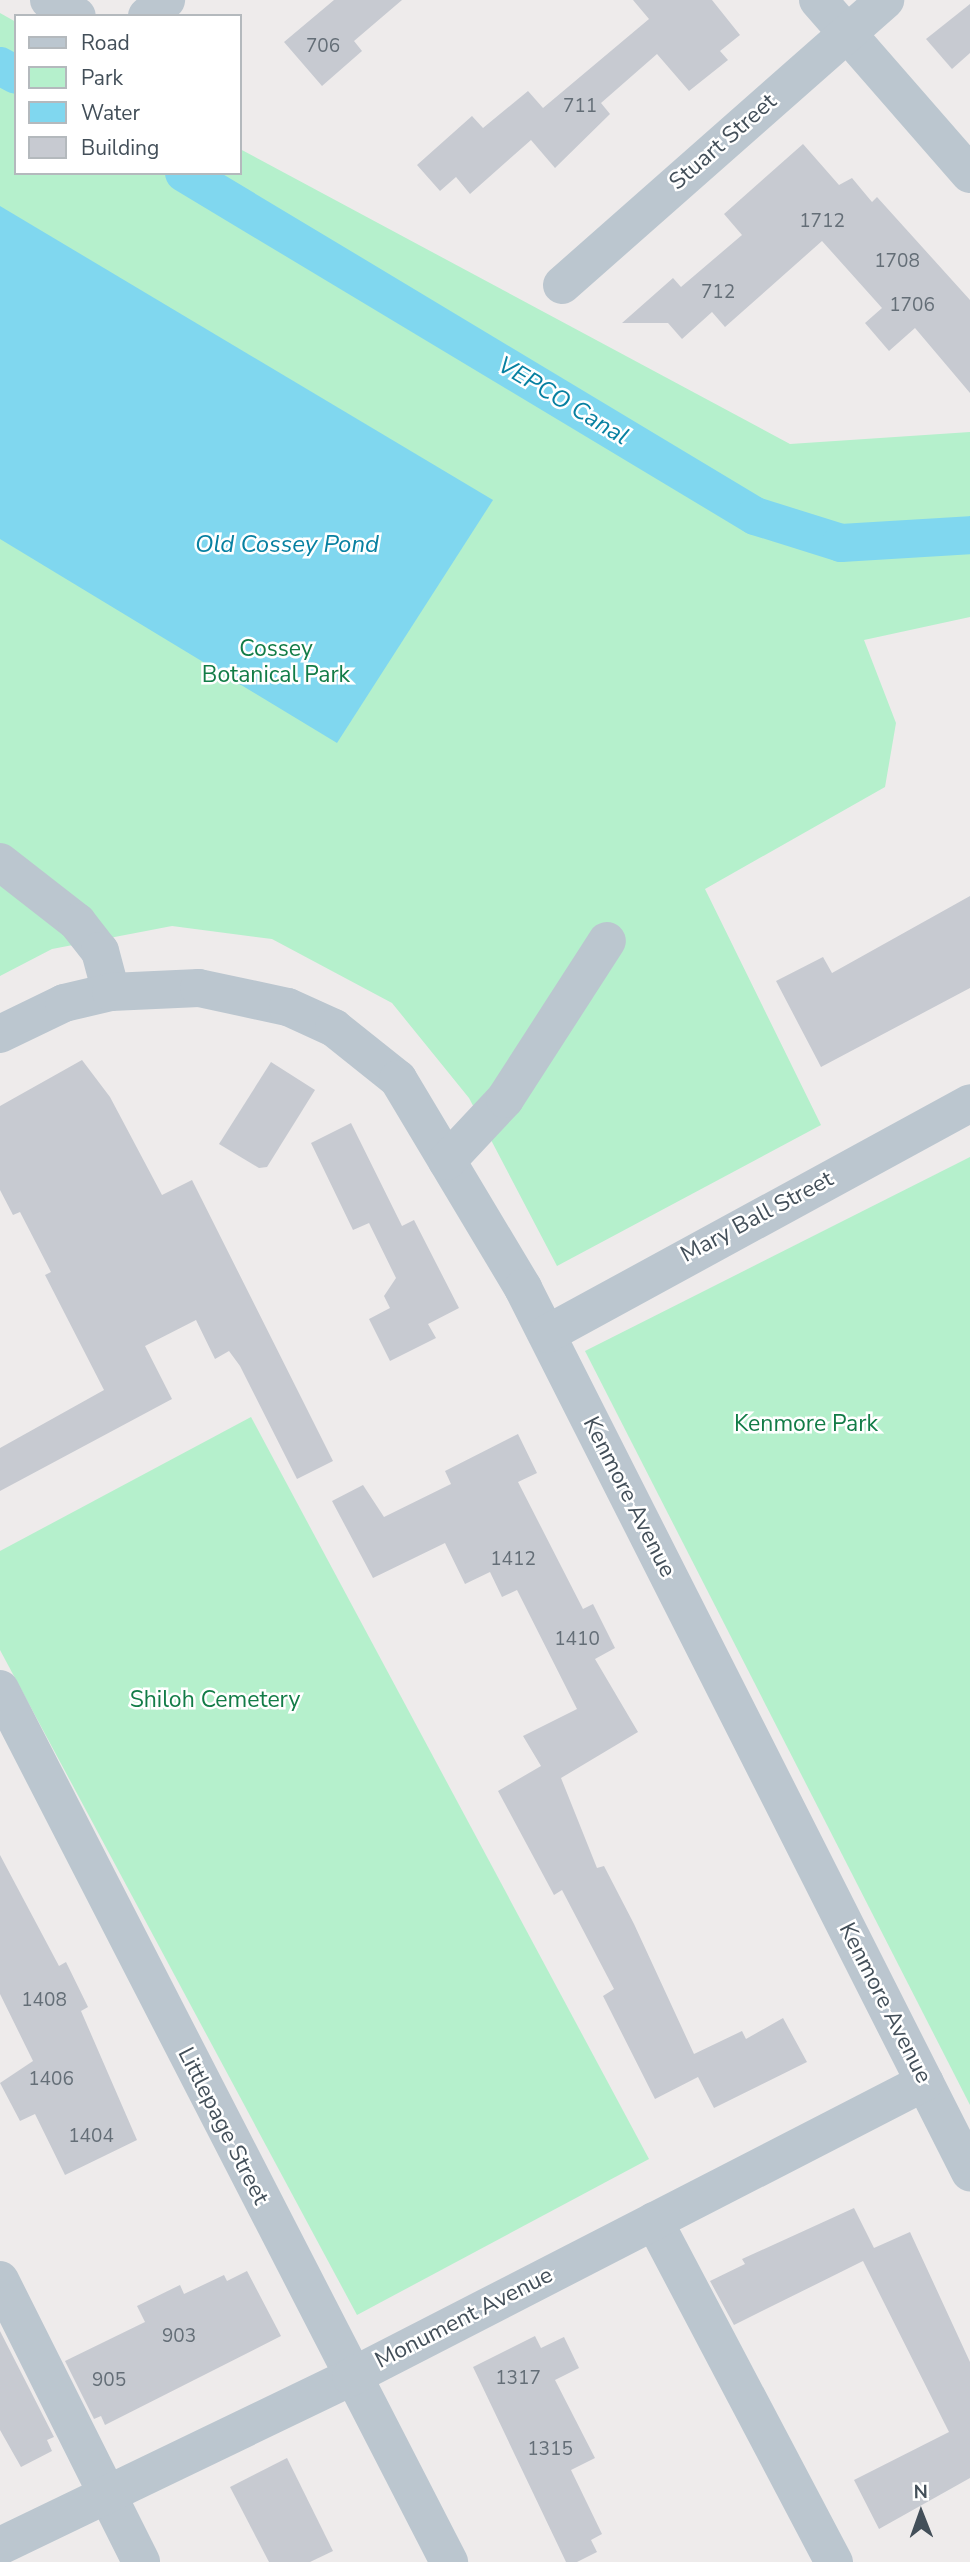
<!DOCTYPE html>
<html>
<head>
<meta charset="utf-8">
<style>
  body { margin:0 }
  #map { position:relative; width:970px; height:2562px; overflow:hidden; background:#eeebeb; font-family:"Nunito Sans",sans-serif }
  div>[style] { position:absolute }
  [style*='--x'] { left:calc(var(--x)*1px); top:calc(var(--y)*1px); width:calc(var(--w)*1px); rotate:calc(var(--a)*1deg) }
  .green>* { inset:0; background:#b5f0cc }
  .water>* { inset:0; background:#80d7ef }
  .canal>* { height:38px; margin:-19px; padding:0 19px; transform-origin:19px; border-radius:19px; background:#80d7ef }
  .building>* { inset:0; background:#c7cad1 }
  .minor>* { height:38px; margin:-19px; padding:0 19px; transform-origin:19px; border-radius:19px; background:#bbc6cf }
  span { translate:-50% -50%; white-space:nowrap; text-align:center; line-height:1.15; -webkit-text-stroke:5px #fff; paint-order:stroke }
  .number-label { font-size:19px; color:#646e77 }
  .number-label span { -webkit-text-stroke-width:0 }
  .street-label { font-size:23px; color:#434f59 }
  .park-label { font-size:23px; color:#127c47 }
  .water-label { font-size:24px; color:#0780a1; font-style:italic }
  .legend { position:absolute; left:14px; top:14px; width:228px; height:161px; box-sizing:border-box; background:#fff; border:2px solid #b4b9bd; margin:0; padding:9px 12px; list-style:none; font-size:21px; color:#434f59 }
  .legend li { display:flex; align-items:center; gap:14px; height:35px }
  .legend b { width:35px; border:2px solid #b4b9bd }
  .north { position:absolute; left:886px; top:2478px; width:70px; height:70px; -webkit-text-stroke:5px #fff; paint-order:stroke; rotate:359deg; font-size:19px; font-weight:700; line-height:28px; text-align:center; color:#434f59 }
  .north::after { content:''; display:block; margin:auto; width:24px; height:32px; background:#434f59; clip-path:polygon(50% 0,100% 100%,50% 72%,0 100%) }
</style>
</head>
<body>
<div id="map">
  <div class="green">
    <div style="clip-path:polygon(0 13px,16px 22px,16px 173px,240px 173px,240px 149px,790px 444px,970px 432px,970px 617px,864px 640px,896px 723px,885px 787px,705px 889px,821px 1125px,557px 1266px,469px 1098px,392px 1003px,272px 939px,172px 926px,52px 949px,0 976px)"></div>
    <div style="clip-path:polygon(970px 1157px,970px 2105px,585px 1351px)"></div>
    <div style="clip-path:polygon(251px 1417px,649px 2159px,357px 2315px,0 1650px,0 1551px)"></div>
  </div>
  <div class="water">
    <div style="clip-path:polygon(0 206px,493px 500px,337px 743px,0 539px)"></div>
  </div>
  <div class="canal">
    <div style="--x:0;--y:66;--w:18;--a:29"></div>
    <div style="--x:184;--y:173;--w:666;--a:30.99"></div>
    <div style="--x:755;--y:516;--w:90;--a:17.4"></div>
    <div style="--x:841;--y:543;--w:129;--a:-3.5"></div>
  </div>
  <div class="building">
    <div style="clip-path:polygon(334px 0,402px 0,354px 41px,362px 51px,322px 86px,284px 42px)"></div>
    <div style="clip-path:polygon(633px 0,712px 0,740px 35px,720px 51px,728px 60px,689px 91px,657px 54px,601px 103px,610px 114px,555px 168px,531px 140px,470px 194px,456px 177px,440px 191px,417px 165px,472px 116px,483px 128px,528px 91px,543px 108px,649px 19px)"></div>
    <div style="clip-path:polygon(970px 4px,970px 53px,952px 69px,926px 39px)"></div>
    <div style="clip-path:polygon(803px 144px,839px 185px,852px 178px,872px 202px,877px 197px,970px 300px,970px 393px,915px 328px,889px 351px,865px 323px,882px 308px,822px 241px,725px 327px,712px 312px,682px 339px,668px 323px,622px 323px,673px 278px,681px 287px,742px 235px,724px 214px)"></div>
    <div style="clip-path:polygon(970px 896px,970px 988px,821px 1067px,776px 981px,823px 957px,832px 973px)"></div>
    <div style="clip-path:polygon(82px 1060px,110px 1097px,162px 1195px,192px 1180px,333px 1461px,297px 1479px,240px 1366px,229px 1351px,215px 1359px,196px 1320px,145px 1346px,172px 1399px,0 1491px,0 1448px,104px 1390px,45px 1275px,51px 1272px,20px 1212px,13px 1215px,0 1190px,0 1106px)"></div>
    <div style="clip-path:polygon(271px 1062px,315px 1090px,267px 1167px,259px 1168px,219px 1144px)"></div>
    <div style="clip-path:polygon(351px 1123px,402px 1226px,414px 1220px,459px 1308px,428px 1324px,436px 1338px,390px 1361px,369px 1319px,390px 1308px,384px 1296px,396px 1278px,369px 1223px,353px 1230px,311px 1143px)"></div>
    <div style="clip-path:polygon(518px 1434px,537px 1473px,518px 1482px,583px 1609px,593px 1604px,615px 1648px,595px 1659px,638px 1732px,561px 1778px,597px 1868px,604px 1866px,634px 1924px,694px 2054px,742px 2031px,746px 2039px,783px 2018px,807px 2062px,714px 2108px,698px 2077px,655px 2099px,603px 1996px,614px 1989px,562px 1890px,554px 1895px,498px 1791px,541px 1766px,523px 1736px,577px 1709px,517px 1590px,502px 1597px,490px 1572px,465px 1584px,445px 1543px,373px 1578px,332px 1501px,363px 1485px,384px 1517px,451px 1484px,445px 1471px)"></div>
    <div style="clip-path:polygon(0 1855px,59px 1966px,66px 1962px,88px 2007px,81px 2011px,137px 2140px,65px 2175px,35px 2114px,20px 2121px,0 2083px,33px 2061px,0 1994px)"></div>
    <div style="clip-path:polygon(854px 2208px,874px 2248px,910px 2232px,970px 2362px,970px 2478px,879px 2529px,854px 2480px,949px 2432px,863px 2261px,734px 2325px,710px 2281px,745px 2264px,742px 2259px)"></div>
    <div style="clip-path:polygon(247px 2271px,281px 2336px,105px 2425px,101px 2416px,94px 2419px,65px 2361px,145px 2322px,137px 2306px,180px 2285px,184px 2294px,224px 2275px,227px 2281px)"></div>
    <div style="clip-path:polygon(0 2331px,54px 2437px,47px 2440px,52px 2451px,21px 2467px,0 2430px)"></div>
    <div style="clip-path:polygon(535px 2336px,541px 2348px,564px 2337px,579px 2368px,555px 2380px,595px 2458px,571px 2470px,602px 2534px,591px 2540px,597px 2552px,577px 2562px,566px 2562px,473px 2367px)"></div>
    <div style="clip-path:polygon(287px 2458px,333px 2551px,310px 2562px,269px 2562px,230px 2487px)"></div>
  </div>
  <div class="minor">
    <div style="--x:49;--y:0;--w:32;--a:30"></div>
    <div style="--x:818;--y:0;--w:231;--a:48.9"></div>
    <div style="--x:147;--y:16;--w:25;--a:-40"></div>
    <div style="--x:562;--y:285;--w:431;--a:-41.4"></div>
    <div style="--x:0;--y:862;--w:98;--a:37.9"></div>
    <div style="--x:77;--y:922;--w:37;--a:52"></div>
    <div style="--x:100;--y:951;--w:42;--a:75"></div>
    <div style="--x:0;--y:1034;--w:71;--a:-25.8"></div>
    <div style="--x:64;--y:1003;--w:48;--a:-13.2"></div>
    <div style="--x:111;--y:992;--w:88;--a:-2.6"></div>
    <div style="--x:199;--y:988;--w:91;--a:12.1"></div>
    <div style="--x:288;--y:1007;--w:51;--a:24.5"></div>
    <div style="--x:334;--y:1028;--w:82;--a:38.6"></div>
    <div style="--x:398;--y:1079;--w:244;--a:59.1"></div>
    <div style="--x:523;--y:1288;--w:991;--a:63.18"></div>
    <div style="--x:447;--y:1161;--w:85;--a:-46.9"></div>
    <div style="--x:505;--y:1099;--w:188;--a:-57.2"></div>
    <div style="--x:547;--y:1334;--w:482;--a:-28.6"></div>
    <div style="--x:0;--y:1689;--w:982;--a:62.78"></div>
    <div style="--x:654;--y:2221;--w:386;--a:62.2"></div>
    <div style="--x:0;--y:2280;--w:315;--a:63.4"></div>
    <div style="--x:0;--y:2546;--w:390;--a:-25.7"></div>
    <div style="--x:351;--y:2377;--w:645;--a:-27.2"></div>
  </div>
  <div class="number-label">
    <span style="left:323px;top:47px">706</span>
    <span style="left:580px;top:107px">711</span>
    <span style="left:822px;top:222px">1712</span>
    <span style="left:897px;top:262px">1708</span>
    <span style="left:718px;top:293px">712</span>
    <span style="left:912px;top:306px">1706</span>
    <span style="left:513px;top:1560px">1412</span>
    <span style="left:577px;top:1640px">1410</span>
    <span style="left:44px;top:2001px">1408</span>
    <span style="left:51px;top:2080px">1406</span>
    <span style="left:91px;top:2137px">1404</span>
    <span style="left:179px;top:2337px">903</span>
    <span style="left:518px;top:2379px">1317</span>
    <span style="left:109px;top:2381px">905</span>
    <span style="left:550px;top:2450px">1315</span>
  </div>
  <div class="street-label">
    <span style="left:723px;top:142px;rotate:-41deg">Stuart Street</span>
    <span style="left:757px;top:1217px;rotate:-28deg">Mary Ball Street</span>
    <span style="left:629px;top:1497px;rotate:63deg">Kenmore Avenue</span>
    <span style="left:885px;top:2003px;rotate:63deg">Kenmore Avenue</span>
    <span style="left:223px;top:2126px;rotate:63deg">Littlepage Street</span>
    <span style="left:464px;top:2318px;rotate:-27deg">Monument Avenue</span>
  </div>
  <div class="park-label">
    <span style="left:276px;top:662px">Cossey<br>Botanical Park</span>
    <span style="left:806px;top:1424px">Kenmore Park</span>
    <span style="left:215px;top:1700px">Shiloh Cemetery</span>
  </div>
  <div class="water-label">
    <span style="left:563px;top:401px;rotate:31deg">VEPCO Canal</span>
    <span style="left:287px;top:545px">Old Cossey Pond</span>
  </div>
  <ul class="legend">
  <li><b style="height:9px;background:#bbc6cf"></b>Road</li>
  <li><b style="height:19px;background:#b5f0cc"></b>Park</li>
  <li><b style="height:19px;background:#80d7ef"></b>Water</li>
  <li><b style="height:19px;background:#c7cad1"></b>Building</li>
  </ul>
  <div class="north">N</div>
</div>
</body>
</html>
